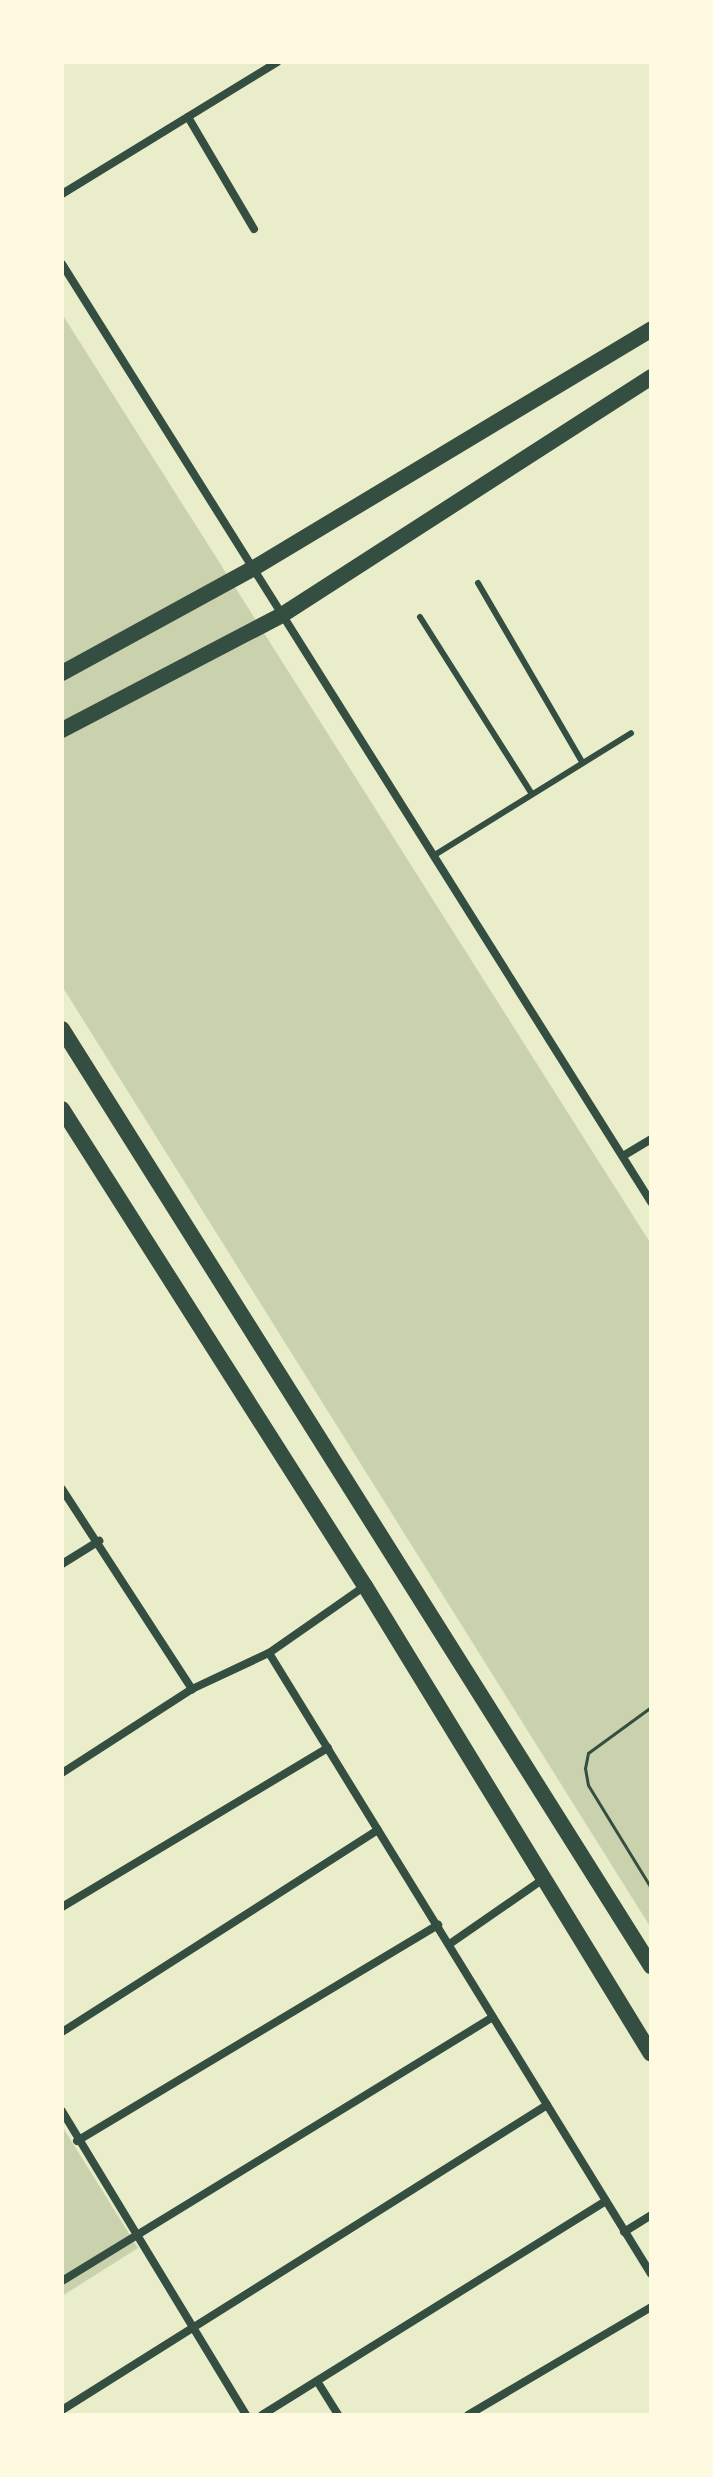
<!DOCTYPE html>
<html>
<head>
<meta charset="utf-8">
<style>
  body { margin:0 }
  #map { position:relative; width:713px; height:2477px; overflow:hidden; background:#e9edc9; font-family:"Fira Sans",sans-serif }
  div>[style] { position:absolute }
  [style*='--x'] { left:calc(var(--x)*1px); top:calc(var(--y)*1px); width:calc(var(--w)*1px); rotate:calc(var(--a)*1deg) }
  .green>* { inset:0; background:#cad2ad }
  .path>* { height:3px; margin:-1.5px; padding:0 1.5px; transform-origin:1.5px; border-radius:1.5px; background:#344e41 }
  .service>* { height:6px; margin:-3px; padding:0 3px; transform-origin:3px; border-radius:3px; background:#344e41 }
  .minor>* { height:8px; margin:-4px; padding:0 4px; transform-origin:4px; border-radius:4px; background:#344e41 }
  .secondary>* { height:16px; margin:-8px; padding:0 8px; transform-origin:8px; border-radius:8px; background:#344e41 }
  span { translate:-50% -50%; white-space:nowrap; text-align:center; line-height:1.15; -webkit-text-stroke:8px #fefae0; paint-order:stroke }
  .frame { position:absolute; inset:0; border:64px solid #fefae0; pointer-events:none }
</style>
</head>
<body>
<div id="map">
  <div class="green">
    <div style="clip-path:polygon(62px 314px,651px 1244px,651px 1928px,62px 986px)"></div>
    <div style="clip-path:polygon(62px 2126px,138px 2248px,62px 2296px)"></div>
  </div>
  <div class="path">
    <div style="--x:651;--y:1707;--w:78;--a:143.9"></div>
    <div style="--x:588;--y:1753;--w:15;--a:101"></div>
    <div style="--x:585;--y:1768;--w:17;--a:80"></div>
    <div style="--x:588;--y:1785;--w:121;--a:58.5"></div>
  </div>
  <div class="service">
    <div style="--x:478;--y:583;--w:207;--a:59.8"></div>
    <div style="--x:420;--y:617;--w:209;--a:57.7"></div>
    <div style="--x:433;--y:856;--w:233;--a:-31.8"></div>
  </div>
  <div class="minor">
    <div style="--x:188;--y:117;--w:130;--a:59.5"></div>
    <div style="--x:62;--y:194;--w:252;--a:-31.5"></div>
    <div style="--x:62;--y:264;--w:1108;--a:57.87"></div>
    <div style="--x:623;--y:1156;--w:33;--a:-31"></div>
    <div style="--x:62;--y:1489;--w:239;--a:57"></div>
    <div style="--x:62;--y:1564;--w:44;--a:-31.9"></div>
    <div style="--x:269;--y:1653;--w:729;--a:58.4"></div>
    <div style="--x:62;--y:1773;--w:155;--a:-32.9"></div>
    <div style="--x:192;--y:1689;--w:85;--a:-25.1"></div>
    <div style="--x:269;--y:1653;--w:117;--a:-34.9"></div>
    <div style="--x:62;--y:1907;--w:310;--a:-30.9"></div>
    <div style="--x:451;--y:1943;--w:111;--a:-34.7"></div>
    <div style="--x:62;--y:2032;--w:375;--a:-32.6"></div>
    <div style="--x:62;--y:2111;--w:355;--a:58.8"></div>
    <div style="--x:77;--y:2141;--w:421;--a:-30.9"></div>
    <div style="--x:624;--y:2232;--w:32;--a:-32"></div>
    <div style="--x:62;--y:2281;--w:505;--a:-31.49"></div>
    <div style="--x:317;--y:2381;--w:40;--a:58"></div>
    <div style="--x:62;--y:2410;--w:573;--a:-32.16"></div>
    <div style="--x:262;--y:2415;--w:405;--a:-31.9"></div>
    <div style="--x:468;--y:2415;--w:212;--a:-30.5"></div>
  </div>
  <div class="secondary">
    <div style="--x:62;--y:673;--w:219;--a:-28.7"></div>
    <div style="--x:254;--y:568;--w:463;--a:-31"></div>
    <div style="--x:62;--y:730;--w:248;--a:-27.6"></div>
    <div style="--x:282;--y:615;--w:439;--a:-32.8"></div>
    <div style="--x:62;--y:1029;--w:1107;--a:57.85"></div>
    <div style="--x:62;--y:1109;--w:565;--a:57.58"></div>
    <div style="--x:365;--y:1586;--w:548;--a:58.57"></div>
  </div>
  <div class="frame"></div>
</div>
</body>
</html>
